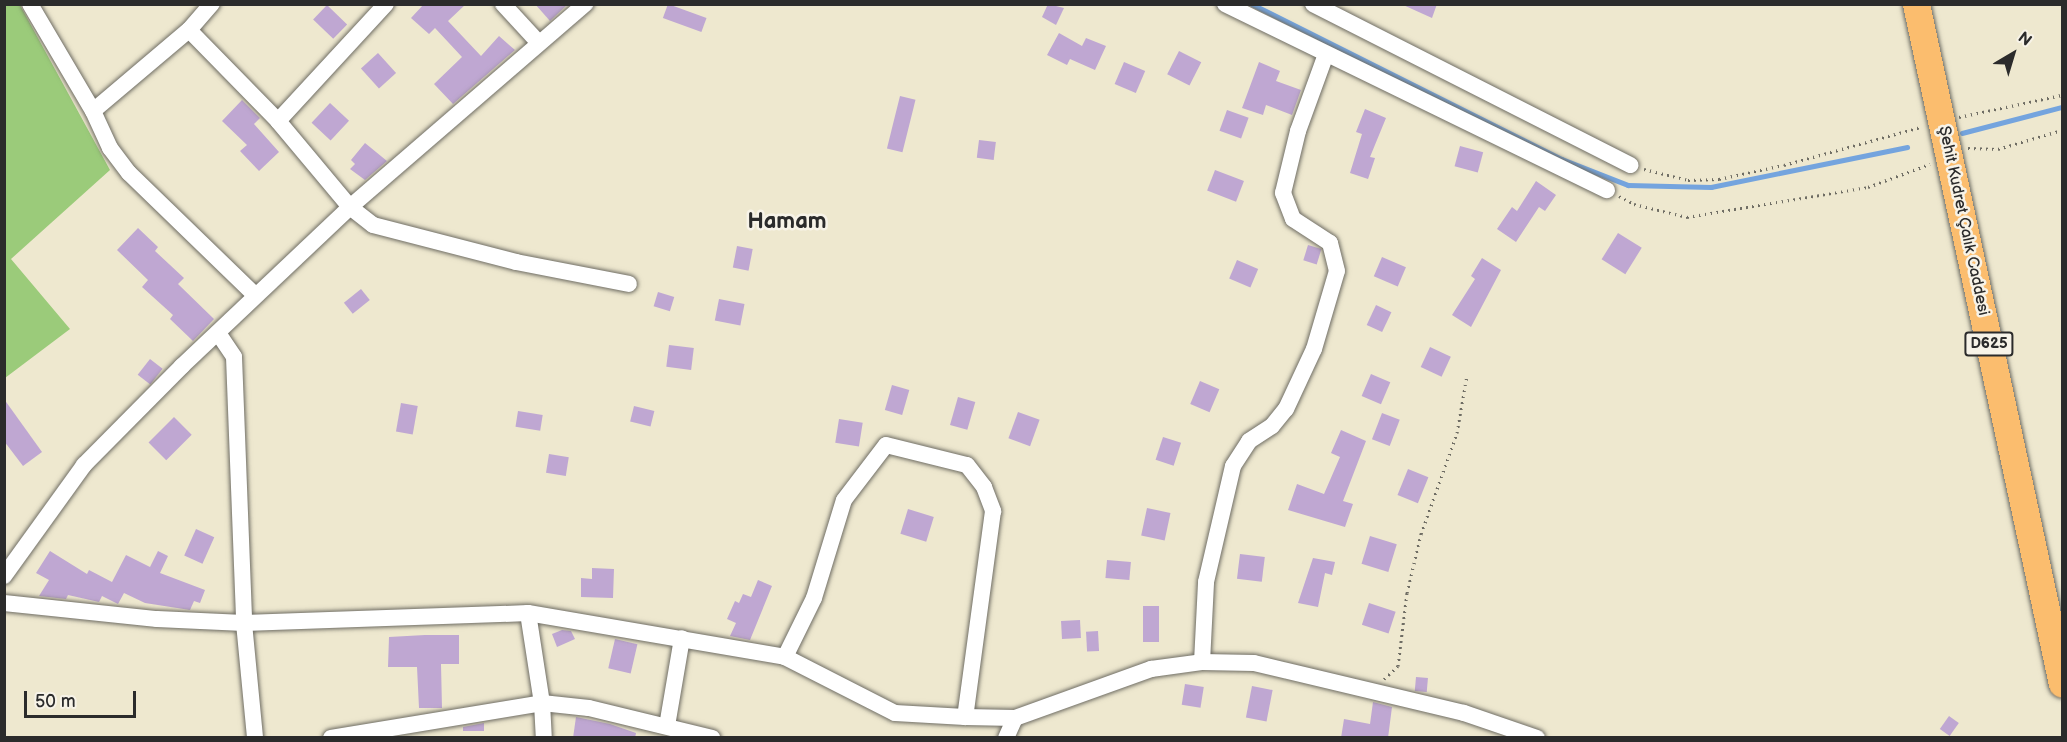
<!DOCTYPE html>
<html>
<head>
<meta charset="utf-8">
<style>
  body { margin:0 }
  #map { position:relative; width:2067px; height:742px; overflow:hidden; background:#eee8cf; font-family:"Balsamiq Sans",sans-serif }
  div>[style] { position:absolute }
  [style*='--x'] { left:calc(var(--x)*1px); top:calc(var(--y)*1px); width:calc(var(--w)*1px); rotate:calc(var(--a)*1deg) }
  .green>* { inset:0; background:#9bcb7a }
  .stream>* { height:4.5px; margin:-2.25px; padding:0 2.25px; transform-origin:2.25px; border-radius:2.25px; background:#74a4de }
  .building>* { inset:0; background:#bfa7d2; transform-origin:0 0 }
  .path>* { height:3px; margin-top:-1.5px; transform-origin:0; background:repeating-linear-gradient(90deg,#6f6d64 0 1.5px,transparent 0 6px) }
  .roads { filter:drop-shadow(0 0 2px #6f6d64) drop-shadow(0 0 2px #6f6d64) }
  .street>* { height:16px; margin:-8px; padding:0 8px; transform-origin:8px; border-radius:8px; background:#fff }
  .primary>* { height:27px; margin:-13.5px; padding:0 13.5px; transform-origin:13.5px; border-radius:13.5px; background:#fbbd6e }
  span { translate:-50% -50%; white-space:nowrap; text-align:center; line-height:1.15; -webkit-text-stroke:5px #f7f3e8; paint-order:stroke }
  .shield-label span { padding:2px 4px; background:#f7f3e8; border:2px solid; border-radius:4px; -webkit-text-stroke-width:0 }
  .shield-label { font-size:15px; color:#2b2b2b; font-weight:700 }
  .street-label { font-size:16px; color:#2b2b2b }
  .district-label { font-size:22px; color:#2b2b2b; font-weight:700 }
  .frame { position:absolute; inset:0; border:6px solid #2b2b2b; pointer-events:none }
  .north { position:absolute; left:1983px; top:24px; width:60px; height:60px; -webkit-text-stroke:4px #f7f3e8; paint-order:stroke; rotate:38deg; font-size:16px; font-weight:700; line-height:24px; text-align:center; color:#2b2b2b }
  .north::after { content:''; display:block; margin:auto; width:21px; height:27px; background:#2b2b2b; clip-path:polygon(50% 0,100% 100%,50% 72%,0 100%) }
  .scale { position:absolute; left:24px; top:691px; width:112px; height:27px; box-sizing:border-box; border:3px solid #2b2b2b; border-top:0; padding-left:8px; font-size:18px; line-height:21px; white-space:nowrap; color:#2b2b2b; -webkit-text-stroke:4px #f7f3e8; paint-order:stroke }
</style>
</head>
<body>
<div id="map">
  <div class="green">
    <div style="clip-path:polygon(20px 5px,110px 170px,11px 259px,70px 329px,5px 378px,4px 5px)"></div>
  </div>
  <div class="stream">
    <div style="--x:1252;--y:4;--w:347;--a:26.6"></div>
    <div style="--x:1562;--y:159;--w:71;--a:21.5"></div>
    <div style="--x:1628;--y:185;--w:83;--a:1.4"></div>
    <div style="--x:1711;--y:187;--w:200;--a:-11.5"></div>
    <div style="--x:1962;--y:133;--w:103;--a:-14.6"></div>
  </div>
  <div class="building">
    <div style="clip-path:polygon(424px 4px,466px 4px,448px 21px,481px 56px,499px 36px,515px 50px,453px 104px,434px 84px,462px 57px,435px 28px,429px 34px,411px 18px)"></div>
    <div style="clip-path:polygon(535px 4px,568px 4px,550px 21px)"></div>
    <div style="left:668px;top:4px;width:41px;height:15px;rotate:20deg"></div>
    <div style="clip-path:polygon(1048px 4px,1064px 8px,1056px 25px,1042px 17px)"></div>
    <div style="clip-path:polygon(1401px 4px,1437px 4px,1432px 18px)"></div>
    <div style="left:327px;top:5px;width:28px;height:20px;rotate:44deg"></div>
    <div style="clip-path:polygon(1059px 33px,1082px 46px,1086px 38px,1106px 46px,1095px 70px,1070px 59px,1067px 65px,1047px 55px)"></div>
    <div style="left:1179px;top:51px;width:25px;height:26px;rotate:27deg"></div>
    <div style="left:378px;top:53px;width:27px;height:23px;rotate:48deg"></div>
    <div style="left:1124px;top:62px;width:23px;height:24px;rotate:23deg"></div>
    <div style="clip-path:polygon(1259px 62px,1280px 71px,1276px 81px,1301px 90px,1292px 115px,1266px 105px,1263px 115px,1242px 108px)"></div>
    <div style="left:900px;top:96px;width:16px;height:54px;rotate:14deg"></div>
    <div style="clip-path:polygon(242px 100px,260px 118px,254px 124px,279px 152px,259px 171px,240px 151px,247px 145px,222px 121px)"></div>
    <div style="left:330px;top:103px;width:26px;height:27px;rotate:43deg"></div>
    <div style="clip-path:polygon(1365px 109px,1386px 118px,1370px 157px,1375px 158px,1368px 179px,1350px 173px,1362px 134px,1356px 132px)"></div>
    <div style="left:1227px;top:110px;width:23px;height:22px;rotate:20deg"></div>
    <div style="left:979px;top:140px;width:17px;height:18px;rotate:7deg"></div>
    <div style="clip-path:polygon(365px 143px,387px 161px,365px 180px,350px 169px,355px 164px,351px 160px)"></div>
    <div style="left:1460px;top:146px;width:24px;height:21px;rotate:15deg"></div>
    <div style="left:1215px;top:170px;width:31px;height:22px;rotate:21deg"></div>
    <div style="clip-path:polygon(1536px 181px,1556px 195px,1545px 211px,1539px 207px,1516px 242px,1497px 229px,1512px 207px,1517px 211px)"></div>
    <div style="clip-path:polygon(138px 228px,158px 247px,155px 251px,184px 278px,178px 284px,214px 319px,193px 341px,170px 319px,173px 315px,142px 287px,148px 280px,117px 250px)"></div>
    <div style="left:1618px;top:233px;width:28px;height:31px;rotate:32deg"></div>
    <div style="left:1308px;top:245px;width:14px;height:16px;rotate:17deg"></div>
    <div style="left:737px;top:246px;width:16px;height:22px;rotate:11deg"></div>
    <div style="left:1382px;top:257px;width:26px;height:21px;rotate:23deg"></div>
    <div style="clip-path:polygon(1482px 258px,1501px 270px,1471px 327px,1452px 315px,1475px 279px,1471px 276px)"></div>
    <div style="left:1237px;top:260px;width:23px;height:20px;rotate:23deg"></div>
    <div style="left:361px;top:289px;width:14px;height:22px;rotate:51deg"></div>
    <div style="left:658px;top:292px;width:17px;height:15px;rotate:17deg"></div>
    <div style="left:719px;top:299px;width:26px;height:22px;rotate:11deg"></div>
    <div style="left:1376px;top:305px;width:17px;height:22px;rotate:25deg"></div>
    <div style="left:669px;top:345px;width:25px;height:22px;rotate:7deg"></div>
    <div style="left:1430px;top:347px;width:23px;height:22px;rotate:25deg"></div>
    <div style="left:150px;top:359px;width:16px;height:20px;rotate:38deg"></div>
    <div style="left:1371px;top:374px;width:21px;height:24px;rotate:23deg"></div>
    <div style="left:1200px;top:381px;width:21px;height:25px;rotate:23deg"></div>
    <div style="left:892px;top:385px;width:18px;height:26px;rotate:16deg"></div>
    <div style="left:958px;top:397px;width:18px;height:29px;rotate:16deg"></div>
    <div style="clip-path:polygon(4px 399px,42px 452px,23px 466px,4px 441px)"></div>
    <div style="left:401px;top:403px;width:17px;height:29px;rotate:10deg"></div>
    <div style="left:634px;top:406px;width:21px;height:16px;rotate:14deg"></div>
    <div style="left:518px;top:411px;width:25px;height:16px;rotate:9deg"></div>
    <div style="left:1018px;top:412px;width:23px;height:28px;rotate:20deg"></div>
    <div style="left:1382px;top:413px;width:19px;height:28px;rotate:21deg"></div>
    <div style="left:174px;top:417px;width:25px;height:36px;rotate:45deg"></div>
    <div style="left:839px;top:419px;width:24px;height:24px;rotate:9deg"></div>
    <div style="clip-path:polygon(1341px 430px,1366px 441px,1343px 501px,1353px 504px,1345px 527px,1288px 510px,1297px 484px,1324px 494px,1340px 457px,1331px 453px)"></div>
    <div style="left:1163px;top:437px;width:19px;height:24px;rotate:18deg"></div>
    <div style="left:549px;top:454px;width:20px;height:19px;rotate:9deg"></div>
    <div style="left:1408px;top:469px;width:22px;height:28px;rotate:22deg"></div>
    <div style="left:1147px;top:508px;width:24px;height:28px;rotate:12deg"></div>
    <div style="left:908px;top:509px;width:27px;height:26px;rotate:17deg"></div>
    <div style="left:196px;top:529px;width:20px;height:29px;rotate:24deg"></div>
    <div style="left:1370px;top:536px;width:28px;height:29px;rotate:17deg"></div>
    <div style="clip-path:polygon(50px 551px,87px 574px,89px 570px,112px 582px,126px 555px,150px 567px,158px 551px,168px 556px,160px 573px,205px 590px,200px 603px,194px 601px,190px 610px,145px 603px,124px 593px,118px 604px,102px 596px,99px 602px,68px 595px,66px 599px,39px 596px,49px 580px,36px 573px)"></div>
    <div style="left:1240px;top:554px;width:25px;height:25px;rotate:7deg"></div>
    <div style="clip-path:polygon(1313px 558px,1335px 562px,1332px 575px,1325px 573px,1318px 607px,1298px 603px)"></div>
    <div style="left:1107px;top:560px;width:24px;height:18px;rotate:5deg"></div>
    <div style="clip-path:polygon(592px 568px,614px 569px,613px 598px,581px 597px,581px 578px,592px 579px)"></div>
    <div style="clip-path:polygon(758px 580px,772px 586px,750px 640px,730px 636px,736px 623px,727px 619px,735px 601px,739px 603px,743px 594px,751px 597px)"></div>
    <div style="left:1369px;top:603px;width:28px;height:23px;rotate:18deg"></div>
    <div style="left:1143px;top:606px;width:16px;height:36px"></div>
    <div style="left:1080px;top:620px;width:18px;height:19px;rotate:87deg"></div>
    <div style="clip-path:polygon(562px 630px,571px 631px,575px 639px,557px 647px,552px 634px)"></div>
    <div style="left:1098px;top:631px;width:20px;height:12px;rotate:87deg"></div>
    <div style="clip-path:polygon(425px 635px,459px 635px,459px 664px,441px 664px,442px 708px,419px 708px,417px 667px,388px 667px,389px 637px)"></div>
    <div style="left:615px;top:639px;width:23px;height:30px;rotate:13deg"></div>
    <div style="left:1416px;top:677px;width:12px;height:14px;rotate:5deg"></div>
    <div style="left:1185px;top:684px;width:19px;height:21px;rotate:9deg"></div>
    <div style="left:1252px;top:686px;width:21px;height:32px;rotate:11deg"></div>
    <div style="clip-path:polygon(1373px 702px,1392px 707px,1388px 738px,1341px 738px,1344px 719px,1370px 724px)"></div>
    <div style="left:1949px;top:716px;width:12px;height:16px;rotate:35deg"></div>
    <div style="clip-path:polygon(576px 717px,610px 724px,636px 733px,635px 738px,573px 738px)"></div>
    <div style="clip-path:polygon(484px 723px,484px 731px,463px 731px,463px 727px)"></div>
  </div>
  <div class="path">
    <div style="--x:1959;--y:117;--w:105;--a:-12.1"></div>
    <div style="--x:1968;--y:148;--w:30;--a:2"></div>
    <div style="--x:1998;--y:149;--w:67;--a:-16.5"></div>
    <div style="--x:1644;--y:169;--w:45;--a:14"></div>
    <div style="--x:1688;--y:180;--w:31;--a:-2"></div>
    <div style="--x:1719;--y:179;--w:66;--a:-12.2"></div>
    <div style="--x:1784;--y:165;--w:142;--a:-15.5"></div>
    <div style="--x:1619;--y:196;--w:17;--a:28"></div>
    <div style="--x:1634;--y:204;--w:55;--a:13.8"></div>
    <div style="--x:1687;--y:217;--w:183;--a:-9.4"></div>
    <div style="--x:1868;--y:187;--w:66;--a:-20.4"></div>
    <div style="--x:1384;--y:679;--w:19;--a:-43"></div>
    <div style="--x:1398;--y:666;--w:74;--a:-83"></div>
    <div style="--x:1407;--y:593;--w:61;--a:-76.7"></div>
    <div style="--x:1421;--y:534;--w:107;--a:-70.4"></div>
    <div style="--x:1457;--y:433;--w:59;--a:-80.2"></div>
  </div>
  <div class="roads">
    <div class="street">
      <div style="--x:30;--y:4;--w:124;--a:59.5"></div>
      <div style="--x:93;--y:111;--w:41;--a:65.3"></div>
      <div style="--x:110;--y:148;--w:31;--a:53"></div>
      <div style="--x:129;--y:173;--w:175;--a:44.1"></div>
      <div style="--x:503;--y:4;--w:53;--a:47.3"></div>
      <div style="--x:1225;--y:4;--w:425;--a:26"></div>
      <div style="--x:1313;--y:4;--w:356;--a:26.9"></div>
      <div style="--x:189;--y:30;--w:127;--a:45.6"></div>
      <div style="--x:278;--y:121;--w:112;--a:50.1"></div>
      <div style="--x:350;--y:207;--w:29;--a:38"></div>
      <div style="--x:373;--y:225;--w:148;--a:14.5"></div>
      <div style="--x:516;--y:262;--w:115;--a:11"></div>
      <div style="--x:93;--y:111;--w:126;--a:-40.2"></div>
      <div style="--x:189;--y:30;--w:35;--a:-49"></div>
      <div style="--x:278;--y:121;--w:159;--a:-47.3"></div>
      <div style="--x:218;--y:333;--w:29;--a:56"></div>
      <div style="--x:234;--y:357;--w:266;--a:87.8"></div>
      <div style="--x:244;--y:623;--w:116;--a:84.5"></div>
      <div style="--x:4;--y:576;--w:137;--a:-54.2"></div>
      <div style="--x:84;--y:465;--w:139;--a:-45.3"></div>
      <div style="--x:182;--y:366;--w:231;--a:-43.4"></div>
      <div style="--x:350;--y:207;--w:311;--a:-40.8"></div>
      <div style="--x:4;--y:603;--w:154;--a:6"></div>
      <div style="--x:157;--y:619;--w:87;--a:2.6"></div>
      <div style="--x:244;--y:623;--w:284;--a:-2"></div>
      <div style="--x:528;--y:613;--w:261;--a:9.7"></div>
      <div style="--x:785;--y:657;--w:123;--a:27"></div>
      <div style="--x:895;--y:713;--w:70;--a:3.3"></div>
      <div style="--x:965;--y:717;--w:50;--a:1.1"></div>
      <div style="--x:1015;--y:718;--w:145;--a:-19.8"></div>
      <div style="--x:1151;--y:669;--w:51;--a:-7.8"></div>
      <div style="--x:1202;--y:662;--w:52;--a:1.1"></div>
      <div style="--x:1254;--y:663;--w:216;--a:13.4"></div>
      <div style="--x:1464;--y:713;--w:77;--a:18.9"></div>
      <div style="--x:528;--y:613;--w:91;--a:81.2"></div>
      <div style="--x:542;--y:703;--w:35;--a:87"></div>
      <div style="--x:785;--y:657;--w:66;--a:-63.8"></div>
      <div style="--x:814;--y:598;--w:102;--a:-73"></div>
      <div style="--x:844;--y:500;--w:69;--a:-52.6"></div>
      <div style="--x:886;--y:445;--w:83;--a:13.9"></div>
      <div style="--x:967;--y:465;--w:28;--a:52"></div>
      <div style="--x:984;--y:487;--w:26;--a:69"></div>
      <div style="--x:993;--y:511;--w:208;--a:97.7"></div>
      <div style="--x:1202;--y:662;--w:80;--a:-87.1"></div>
      <div style="--x:1206;--y:582;--w:119;--a:-76.9"></div>
      <div style="--x:1233;--y:466;--w:30;--a:-57"></div>
      <div style="--x:1249;--y:441;--w:27;--a:-33"></div>
      <div style="--x:1272;--y:426;--w:22;--a:-51"></div>
      <div style="--x:1286;--y:409;--w:66;--a:-65"></div>
      <div style="--x:1314;--y:349;--w:81;--a:-73.6"></div>
      <div style="--x:1337;--y:271;--w:29;--a:-104"></div>
      <div style="--x:1330;--y:243;--w:44;--a:-147"></div>
      <div style="--x:1293;--y:219;--w:28;--a:-111"></div>
      <div style="--x:1283;--y:193;--w:64;--a:-76.4"></div>
      <div style="--x:1298;--y:131;--w:82;--a:-70"></div>
      <div style="--x:667;--y:726;--w:89;--a:-80.3"></div>
      <div style="--x:331;--y:738;--w:214;--a:-9.4"></div>
      <div style="--x:542;--y:703;--w:47;--a:6.1"></div>
      <div style="--x:589;--y:708;--w:127;--a:13.7"></div>
      <div style="--x:1006;--y:738;--w:22;--a:-66"></div>
    </div>
    <div class="primary">
      <div style="--x:1916;--y:4;--w:695;--a:77.88"></div>
    </div>
  </div>
  <div class="shield-label">
    <span style="left:1989px;top:344px">D625</span>
  </div>
  <div class="street-label">
    <span style="left:1963px;top:221px;rotate:78deg">Şehit Kudret Çalık Caddesi</span>
  </div>
  <div class="district-label">
    <span style="left:787px;top:222px">Hamam</span>
  </div>
  <div class="frame"></div>
  <div class="north">N</div>
  <div class="scale">50 m</div>
</div>
</body>
</html>
